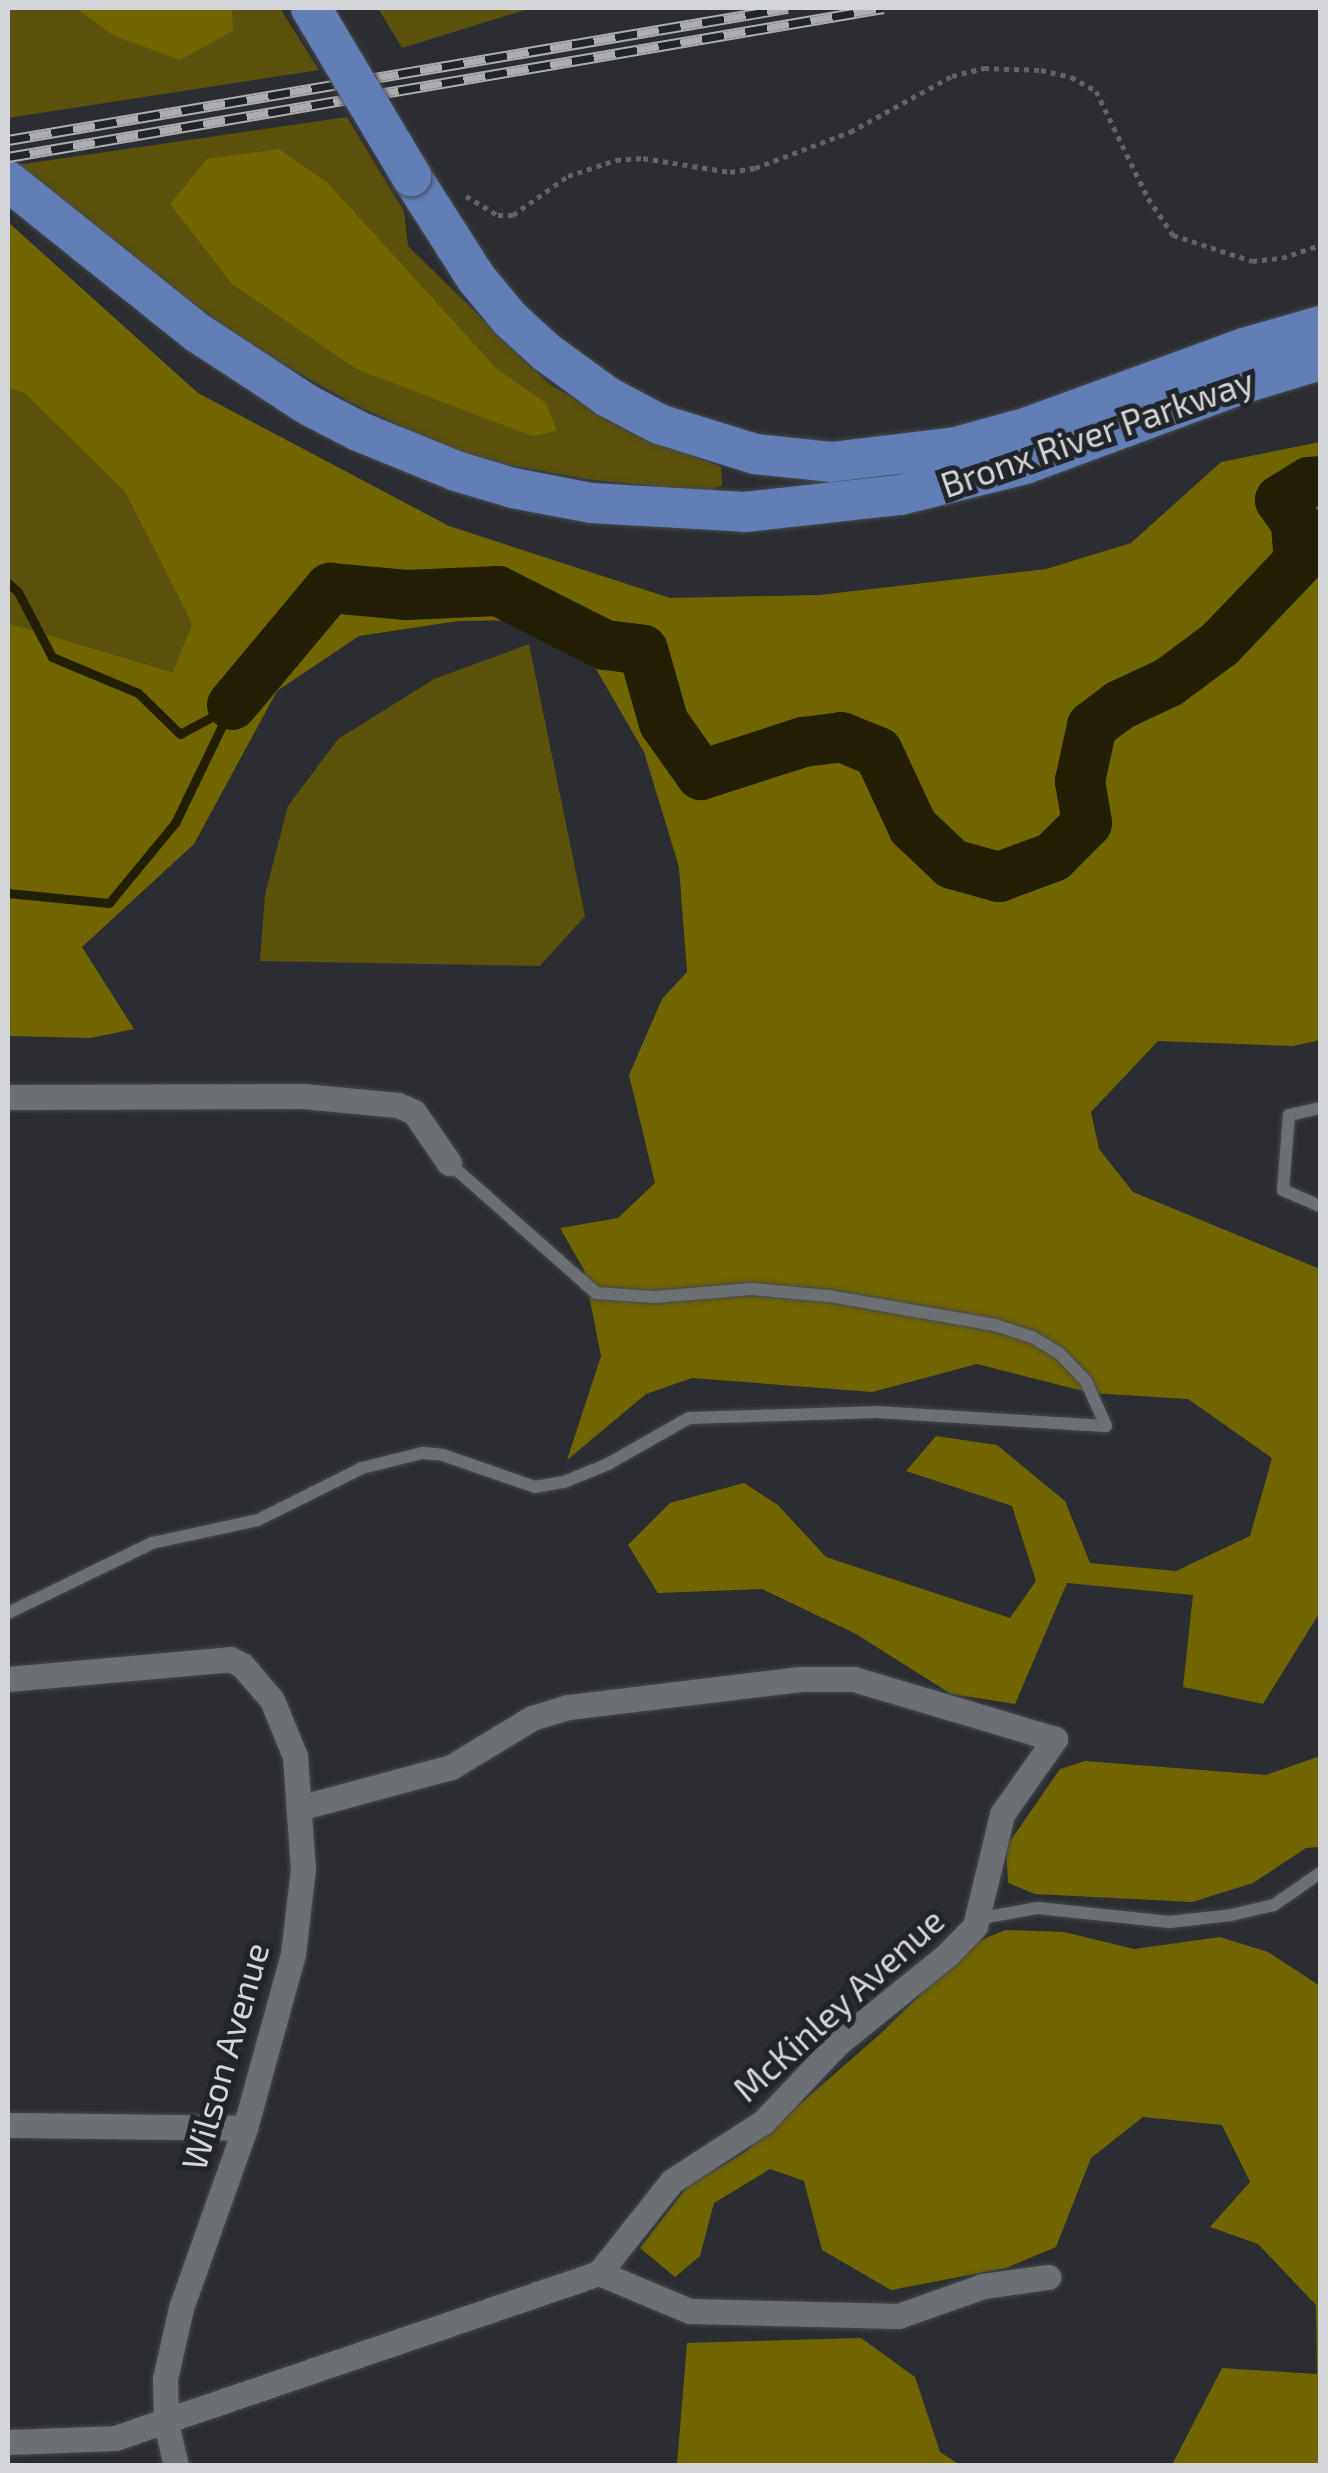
<!DOCTYPE html>
<html>
<head>
<meta charset="utf-8">
<style>
  body { margin:0 }
  #map { position:relative; width:1328px; height:2473px; overflow:hidden; background:#2b2d32; font-family:"Exo 2",sans-serif }
  div>[style] { position:absolute }
  [style*='--x'] { left:calc(var(--x)*1px); top:calc(var(--y)*1px); width:calc(var(--w)*1px); rotate:calc(var(--a)*1deg) }
  .green>* { inset:0; background:#5b520c }
  .forest>* { inset:0; background:#716500 }
  .stream>* { height:9px; margin:-4.5px; padding:0 4.5px; transform-origin:4.5px; border-radius:4.5px; background:#221f05 }
  .river>* { height:50px; margin:-25px; padding:0 25px; transform-origin:25px; border-radius:25px; background:#221f05 }
  .path>* { height:5px; margin-top:-2.5px; transform-origin:0; background:repeating-linear-gradient(90deg,#626469 0 5px,transparent 0 10px) }
  .roads { filter:drop-shadow(0 0 2px #45484b) drop-shadow(0 0 2px #45484b) }
  .service>* { height:12px; margin:-6px; padding:0 6px; transform-origin:6px; border-radius:6px; background:#6c6f74 }
  .minor>* { height:25px; margin:-12.5px; padding:0 12.5px; transform-origin:12.5px; border-radius:12.5px; background:#6c6f74 }
  .trunk>* { height:40px; margin:-20px; padding:0 20px; transform-origin:20px; border-radius:20px; background:#627eb6 }
  .rail>* { height:11px; margin-top:-5.5px; transform-origin:0; background:repeating-linear-gradient(90deg,#212428 0 22px,#abadb0 0 44px); box-sizing:border-box; border-block:2px solid #abadb0 }
  .bridges { filter:drop-shadow(0 0 2px #45484b) drop-shadow(0 0 2px #45484b) }
  .trunk-bridge>* { height:40px; margin:-20px; padding:0 20px; transform-origin:20px; border-radius:20px; background:#627eb6 }
  span { translate:-50% -50%; white-space:nowrap; text-align:center; line-height:1.15; -webkit-text-stroke:10px #212428; paint-order:stroke }
  .street-label { font-size:35px; color:#d3d5d8 }
  .frame { position:absolute; inset:0; border:10px solid #d3d5d8; pointer-events:none }
</style>
</head>
<body>
<div id="map">
  <div class="green">
    <div style="clip-path:polygon(8px 8px,280px 8px,319px 70px,8px 118px)"></div>
    <div style="clip-path:polygon(378px 8px,531px 8px,402px 48px)"></div>
    <div style="clip-path:polygon(347px 117px,404px 211px,408px 246px,549px 384px,631px 432px,721px 467px,722px 485px,708px 492px,586px 479px,466px 457px,350px 402px,239px 339px,16px 165px)"></div>
    <div style="clip-path:polygon(8px 388px,24px 393px,125px 492px,192px 624px,174px 672px,8px 623px)"></div>
    <div style="clip-path:polygon(529px 644px,585px 916px,540px 966px,260px 961px,265px 894px,288px 806px,338px 739px,434px 679px)"></div>
  </div>
  <div class="forest">
    <div style="clip-path:polygon(76px 8px,232px 8px,233px 31px,180px 60px,114px 36px)"></div>
    <div style="clip-path:polygon(279px 149px,328px 183px,497px 369px,546px 403px,557px 431px,532px 436px,356px 369px,232px 284px,170px 204px,207px 159px)"></div>
    <div style="clip-path:polygon(8px 222px,198px 393px,449px 526px,670px 598px,819px 595px,1046px 569px,1131px 543px,1221px 462px,1320px 442px,1320px 1040px,1293px 1046px,1158px 1041px,1091px 1112px,1099px 1149px,1133px 1192px,1320px 1269px,1320px 1612px,1263px 1704px,1183px 1687px,1193px 1595px,1067px 1583px,1015px 1704px,951px 1694px,856px 1634px,762px 1589px,658px 1593px,628px 1545px,670px 1503px,744px 1483px,778px 1505px,826px 1557px,1010px 1618px,1036px 1581px,1012px 1506px,906px 1471px,936px 1436px,997px 1445px,1065px 1501px,1090px 1563px,1176px 1571px,1250px 1536px,1272px 1458px,1188px 1399px,1091px 1393px,977px 1364px,872px 1392px,692px 1378px,646px 1394px,567px 1460px,601px 1356px,584px 1270px,560px 1228px,618px 1218px,655px 1183px,629px 1075px,662px 999px,687px 972px,679px 867px,644px 752px,596px 669px,520px 620px,458px 621px,359px 636px,277px 691px,194px 844px,82px 947px,134px 1029px,91px 1038px,8px 1036px,8px 623px,173px 672px,192px 624px,125px 492px,24px 393px,8px 388px)"></div>
    <div style="clip-path:polygon(1320px 1756px,1320px 1847px,1306px 1848px,1253px 1883px,1192px 1902px,1035px 1894px,1008px 1883px,1006px 1847px,1060px 1769px,1085px 1761px,1266px 1775px)"></div>
    <div style="clip-path:polygon(1005px 1930px,1064px 1932px,1134px 1949px,1220px 1937px,1268px 1952px,1320px 1986px,1320px 2465px,1172px 2465px,1222px 2368px,1317px 2374px,1316px 2305px,1258px 2244px,1210px 2227px,1250px 2182px,1222px 2125px,1143px 2117px,1091px 2158px,1056px 2247px,1006px 2268px,891px 2290px,822px 2250px,804px 2181px,770px 2169px,714px 2203px,700px 2256px,675px 2277px,640px 2248px,687px 2187px,745px 2152px,880px 2034px,972px 1944px)"></div>
    <div style="clip-path:polygon(861px 2338px,915px 2377px,940px 2452px,960px 2465px,677px 2465px,687px 2343px)"></div>
  </div>
  <div class="stream">
    <div style="--x:8;--y:583;--w:13;--a:42"></div>
    <div style="--x:18;--y:592;--w:73;--a:62.4"></div>
    <div style="--x:52;--y:657;--w:93;--a:22.7"></div>
    <div style="--x:138;--y:693;--w:59;--a:44.3"></div>
    <div style="--x:180;--y:734;--w:59;--a:-28.3"></div>
    <div style="--x:8;--y:893;--w:101;--a:5.7"></div>
    <div style="--x:109;--y:903;--w:104;--a:-50.5"></div>
    <div style="--x:175;--y:823;--w:131;--a:-64.2"></div>
  </div>
  <div class="river">
    <div style="--x:232;--y:705;--w:153;--a:-50.1"></div>
    <div style="--x:330;--y:588;--w:77;--a:5.2"></div>
    <div style="--x:407;--y:595;--w:91;--a:-2.5"></div>
    <div style="--x:498;--y:591;--w:120;--a:26.8"></div>
    <div style="--x:605;--y:645;--w:38;--a:7"></div>
    <div style="--x:643;--y:650;--w:76;--a:74"></div>
    <div style="--x:664;--y:723;--w:64;--a:54.6"></div>
    <div style="--x:701;--y:775;--w:107;--a:-17.9"></div>
    <div style="--x:803;--y:742;--w:38;--a:-7"></div>
    <div style="--x:841;--y:737;--w:40;--a:22"></div>
    <div style="--x:878;--y:752;--w:83;--a:65"></div>
    <div style="--x:913;--y:827;--w:54;--a:43.5"></div>
    <div style="--x:952;--y:864;--w:49;--a:15.5"></div>
    <div style="--x:999;--y:877;--w:58;--a:-20.3"></div>
    <div style="--x:1053;--y:857;--w:48;--a:-45"></div>
    <div style="--x:1087;--y:823;--w:43;--a:-99.5"></div>
    <div style="--x:1080;--y:781;--w:56;--a:-77.7"></div>
    <div style="--x:1092;--y:726;--w:35;--a:-37"></div>
    <div style="--x:1120;--y:705;--w:54;--a:-25.1"></div>
    <div style="--x:1169;--y:682;--w:64;--a:-36.7"></div>
    <div style="--x:1220;--y:644;--w:115;--a:-46.4"></div>
    <div style="--x:1299;--y:561;--w:38;--a:-95"></div>
    <div style="--x:1296;--y:523;--w:28;--a:-125"></div>
    <div style="--x:1280;--y:500;--w:34;--a:-32"></div>
    <div style="--x:1309;--y:482;--w:11;--a:-5"></div>
  </div>
  <div class="path">
    <div style="--x:466;--y:196;--w:37;--a:31"></div>
    <div style="--x:498;--y:215;--w:15;--a:0"></div>
    <div style="--x:513;--y:215;--w:67;--a:-35.3"></div>
    <div style="--x:568;--y:176;--w:51;--a:-18.4"></div>
    <div style="--x:616;--y:160;--w:27;--a:-4"></div>
    <div style="--x:643;--y:158;--w:88;--a:9.1"></div>
    <div style="--x:730;--y:172;--w:25;--a:-9"></div>
    <div style="--x:755;--y:168;--w:102;--a:-20.8"></div>
    <div style="--x:850;--y:132;--w:116;--a:-28.8"></div>
    <div style="--x:952;--y:76;--w:33;--a:-14"></div>
    <div style="--x:984;--y:68;--w:57;--a:2"></div>
    <div style="--x:1041;--y:70;--w:31;--a:13"></div>
    <div style="--x:1071;--y:77;--w:29;--a:29"></div>
    <div style="--x:1096;--y:91;--w:119;--a:64.1"></div>
    <div style="--x:1148;--y:198;--w:45;--a:56"></div>
    <div style="--x:1173;--y:235;--w:83;--a:18.2"></div>
    <div style="--x:1252;--y:261;--w:30;--a:-6"></div>
    <div style="--x:1282;--y:258;--w:40;--a:-18.9"></div>
  </div>
  <div class="roads">
    <div class="service">
      <div style="--x:1320;--y:1108;--w:32;--a:167"></div>
      <div style="--x:1289;--y:1115;--w:75;--a:94.6"></div>
      <div style="--x:1283;--y:1190;--w:40;--a:23.4"></div>
      <div style="--x:8;--y:1613;--w:160;--a:-25.9"></div>
      <div style="--x:152;--y:1543;--w:108;--a:-12.2"></div>
      <div style="--x:258;--y:1520;--w:116;--a:-26.6"></div>
      <div style="--x:362;--y:1468;--w:62;--a:-14"></div>
      <div style="--x:422;--y:1453;--w:21;--a:5"></div>
      <div style="--x:443;--y:1455;--w:97;--a:19.2"></div>
      <div style="--x:535;--y:1487;--w:29;--a:-10"></div>
      <div style="--x:564;--y:1482;--w:48;--a:-22.2"></div>
      <div style="--x:608;--y:1464;--w:93;--a:-29.6"></div>
      <div style="--x:689;--y:1418;--w:187;--a:-1.8"></div>
      <div style="--x:876;--y:1412;--w:230;--a:3.5"></div>
      <div style="--x:1106;--y:1426;--w:49;--a:-114"></div>
      <div style="--x:1086;--y:1381;--w:39;--a:-134"></div>
      <div style="--x:1059;--y:1353;--w:31;--a:-149"></div>
      <div style="--x:1032;--y:1337;--w:39;--a:-162"></div>
      <div style="--x:995;--y:1325;--w:169;--a:-170.1"></div>
      <div style="--x:829;--y:1296;--w:78;--a:-174.9"></div>
      <div style="--x:751;--y:1289;--w:97;--a:175.3"></div>
      <div style="--x:654;--y:1297;--w:58;--a:-176.1"></div>
      <div style="--x:596;--y:1293;--w:196;--a:-138.5"></div>
      <div style="--x:976;--y:1919;--w:63;--a:-10.1"></div>
      <div style="--x:1038;--y:1908;--w:132;--a:6.1"></div>
      <div style="--x:1169;--y:1922;--w:62;--a:-6.4"></div>
      <div style="--x:1231;--y:1915;--w:44;--a:-13.1"></div>
      <div style="--x:1274;--y:1905;--w:56;--a:-34.8"></div>
    </div>
    <div class="minor">
      <div style="--x:8;--y:1097;--w:295;--a:-0.2"></div>
      <div style="--x:303;--y:1096;--w:95;--a:5.4"></div>
      <div style="--x:398;--y:1105;--w:17;--a:24"></div>
      <div style="--x:414;--y:1112;--w:62;--a:55.5"></div>
      <div style="--x:8;--y:1679;--w:223;--a:-5.1"></div>
      <div style="--x:230;--y:1659;--w:13;--a:27"></div>
      <div style="--x:242;--y:1665;--w:46;--a:49.4"></div>
      <div style="--x:272;--y:1700;--w:61;--a:67.7"></div>
      <div style="--x:295;--y:1756;--w:113;--a:86"></div>
      <div style="--x:303;--y:1869;--w:86;--a:96.7"></div>
      <div style="--x:293;--y:1954;--w:180;--a:105.4"></div>
      <div style="--x:245;--y:2128;--w:191;--a:109.6"></div>
      <div style="--x:181;--y:2308;--w:73;--a:102.7"></div>
      <div style="--x:165;--y:2379;--w:44;--a:88.7"></div>
      <div style="--x:166;--y:2423;--w:44;--a:76.9"></div>
      <div style="--x:8;--y:2125;--w:237;--a:0.7"></div>
      <div style="--x:599;--y:2273;--w:99;--a:22.7"></div>
      <div style="--x:690;--y:2311;--w:208;--a:1.4"></div>
      <div style="--x:898;--y:2316;--w:90;--a:-19.4"></div>
      <div style="--x:983;--y:2286;--w:66;--a:-7.9"></div>
      <div style="--x:8;--y:2442;--w:107;--a:-2.1"></div>
      <div style="--x:115;--y:2438;--w:511;--a:-18.82"></div>
      <div style="--x:599;--y:2273;--w:117;--a:-51.6"></div>
      <div style="--x:672;--y:2181;--w:108;--a:-33"></div>
      <div style="--x:763;--y:2122;--w:108;--a:-46.5"></div>
      <div style="--x:837;--y:2044;--w:143;--a:-39"></div>
      <div style="--x:948;--y:1954;--w:39;--a:-46"></div>
      <div style="--x:975;--y:1926;--w:115;--a:-76.4"></div>
      <div style="--x:1002;--y:1814;--w:92;--a:-54.8"></div>
      <div style="--x:1055;--y:1739;--w:210;--a:-163.4"></div>
      <div style="--x:854;--y:1679;--w:54;--a:180"></div>
      <div style="--x:800;--y:1679;--w:234;--a:173.1"></div>
      <div style="--x:568;--y:1707;--w:38;--a:163"></div>
      <div style="--x:532;--y:1718;--w:95;--a:148.8"></div>
      <div style="--x:451;--y:1767;--w:157;--a:164.9"></div>
    </div>
    <div class="trunk">
      <div style="--x:411;--y:176;--w:121;--a:57.5"></div>
      <div style="--x:476;--y:278;--w:53;--a:50.3"></div>
      <div style="--x:510;--y:319;--w:49;--a:42.5"></div>
      <div style="--x:546;--y:352;--w:77;--a:36"></div>
      <div style="--x:608;--y:397;--w:58;--a:27.9"></div>
      <div style="--x:659;--y:424;--w:101;--a:17.4"></div>
      <div style="--x:755;--y:454;--w:76;--a:6"></div>
      <div style="--x:831;--y:462;--w:126;--a:-6.8"></div>
      <div style="--x:956;--y:447;--w:75;--a:-15.5"></div>
      <div style="--x:1028;--y:427;--w:230;--a:-20.1"></div>
      <div style="--x:1244;--y:348;--w:79;--a:-16.1"></div>
      <div style="--x:8;--y:181;--w:243;--a:38.7"></div>
      <div style="--x:198;--y:333;--w:131;--a:33.2"></div>
      <div style="--x:308;--y:405;--w:56;--a:27.5"></div>
      <div style="--x:358;--y:431;--w:106;--a:22.2"></div>
      <div style="--x:456;--y:471;--w:59;--a:16.6"></div>
      <div style="--x:513;--y:488;--w:79;--a:10.9"></div>
      <div style="--x:591;--y:503;--w:154;--a:3.3"></div>
      <div style="--x:745;--y:512;--w:156;--a:-6.3"></div>
      <div style="--x:900;--y:495;--w:129;--a:-13.9"></div>
      <div style="--x:1025;--y:464;--w:230;--a:-20.3"></div>
      <div style="--x:1241;--y:384;--w:83;--a:-16.9"></div>
    </div>
  </div>
  <div class="rail">
    <div style="--x:8;--y:140;--w:791;--a:-9.61"></div>
    <div style="--x:8;--y:157;--w:888;--a:-9.66"></div>
  </div>
  <div class="bridges">
    <div class="trunk-bridge">
      <div style="--x:311;--y:8;--w:196;--a:59.2"></div>
    </div>
  </div>
  <div class="street-label">
    <span style="left:1097px;top:432px;rotate:-19deg">Bronx River Parkway</span>
    <span style="left:838px;top:2004px;rotate:-42deg">McKinley Avenue</span>
    <span style="left:224px;top:2056px;rotate:-74deg">Wilson Avenue</span>
  </div>
  <div class="frame"></div>
</div>
</body>
</html>
